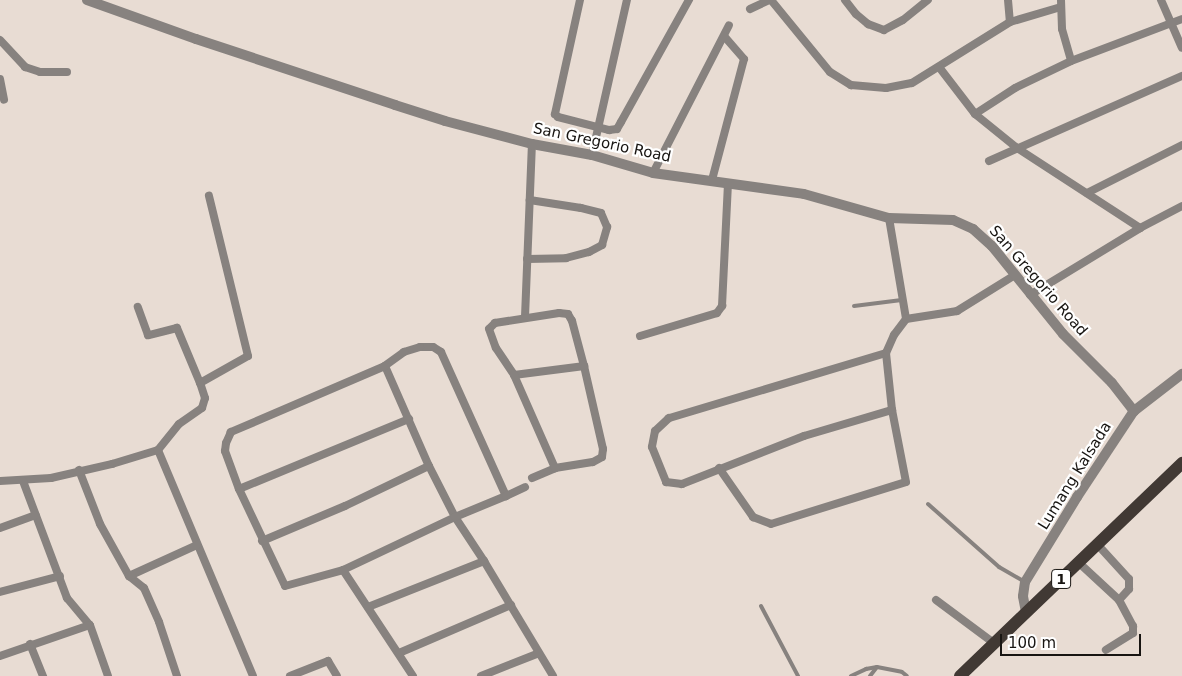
<!DOCTYPE html>
<html>
<head>
<meta charset="utf-8">
<style>
  body { margin:0 }
  #map { position:relative; width:1182px; height:676px; overflow:hidden; background:#e8dcd3; font-family:"DejaVu Sans",sans-serif }
  div>[style] { position:absolute }
  [style*='--x'] { left:calc(var(--x)*1px); top:calc(var(--y)*1px); width:calc(var(--w)*1px); rotate:calc(var(--a)*1deg) }
  .service>* { height:4px; margin:-2px; padding:0 2px; transform-origin:2px; border-radius:2px; background:#87827f }
  .minor>* { height:8px; margin:-4px; padding:0 4px; transform-origin:4px; border-radius:4px; background:#87827f }
  .tertiary>* { height:10px; margin:-5px; padding:0 5px; transform-origin:5px; border-radius:5px; background:#87827f }
  .primary>* { height:12px; margin:-6px; padding:0 6px; transform-origin:6px; border-radius:6px; background:#413934 }
  span { translate:-50% -50%; white-space:nowrap; text-align:center; line-height:1.15; -webkit-text-stroke:4.5px #fff; paint-order:stroke }
  .shield-label span { padding:1px 4px; background:#fff; border:1px solid; border-radius:4px; -webkit-text-stroke-width:0 }
  .shield-label { font-size:14px; color:#181512; font-weight:700 }
  .street-label { font-size:15px; color:#181512 }
  .scale { position:absolute; left:1000px; top:634px; width:141px; height:22px; box-sizing:border-box; border:2px solid #181512; border-top:0; padding-left:6px; font-size:15px; line-height:18px; white-space:nowrap; color:#181512; -webkit-text-stroke:4px #fff; paint-order:stroke }
</style>
</head>
<body>
<div id="map">
  <div class="service">
    <div style="--x:854;--y:306;--w:48;--a:-7.1"></div>
    <div style="--x:928;--y:504;--w:95;--a:41.6"></div>
    <div style="--x:999;--y:567;--w:28;--a:30"></div>
    <div style="--x:761;--y:606;--w:79;--a:62.1"></div>
    <div style="--x:851;--y:676;--w:17;--a:-25"></div>
    <div style="--x:866;--y:669;--w:11;--a:-10"></div>
    <div style="--x:877;--y:667;--w:25;--a:11"></div>
    <div style="--x:902;--y:672;--w:6;--a:39"></div>
    <div style="--x:870;--y:676;--w:11;--a:-52"></div>
  </div>
  <div class="minor">
    <div style="--x:580;--y:0;--w:117;--a:102.4"></div>
    <div style="--x:555;--y:114;--w:4;--a:45"></div>
    <div style="--x:558;--y:117;--w:53;--a:14.3"></div>
    <div style="--x:609;--y:130;--w:8;--a:-7"></div>
    <div style="--x:617;--y:129;--w:8;--a:-60"></div>
    <div style="--x:621;--y:122;--w:140;--a:-60.9"></div>
    <div style="--x:771;--y:0;--w:93;--a:50.7"></div>
    <div style="--x:830;--y:72;--w:25;--a:32"></div>
    <div style="--x:851;--y:85;--w:35;--a:5"></div>
    <div style="--x:886;--y:88;--w:26;--a:-11"></div>
    <div style="--x:912;--y:83;--w:115;--a:-31.9"></div>
    <div style="--x:1010;--y:22;--w:53;--a:-16.4"></div>
    <div style="--x:845;--y:0;--w:18;--a:52"></div>
    <div style="--x:856;--y:14;--w:16;--a:40"></div>
    <div style="--x:868;--y:24;--w:17;--a:21"></div>
    <div style="--x:884;--y:30;--w:21;--a:-28"></div>
    <div style="--x:903;--y:20;--w:32;--a:-39"></div>
    <div style="--x:1008;--y:0;--w:22;--a:85"></div>
    <div style="--x:1061;--y:0;--w:29;--a:88"></div>
    <div style="--x:1062;--y:29;--w:33;--a:74"></div>
    <div style="--x:1161;--y:0;--w:52;--a:66.4"></div>
    <div style="--x:750;--y:9;--w:21;--a:-25"></div>
    <div style="--x:0;--y:40;--w:37;--a:47"></div>
    <div style="--x:25;--y:67;--w:16;--a:18"></div>
    <div style="--x:40;--y:72;--w:27;--a:0"></div>
    <div style="--x:939;--y:67;--w:59;--a:52.5"></div>
    <div style="--x:975;--y:114;--w:54;--a:39"></div>
    <div style="--x:1017;--y:148;--w:147;--a:33"></div>
    <div style="--x:0;--y:79;--w:21;--a:79"></div>
    <div style="--x:975;--y:114;--w:48;--a:-33"></div>
    <div style="--x:1015;--y:88;--w:62;--a:-25.7"></div>
    <div style="--x:1071;--y:61;--w:119;--a:-20.7"></div>
    <div style="--x:592;--y:155;--w:159;--a:-77.3"></div>
    <div style="--x:989;--y:161;--w:211;--a:-23.8"></div>
    <div style="--x:653;--y:173;--w:166;--a:-62.8"></div>
    <div style="--x:712;--y:180;--w:125;--a:-75.2"></div>
    <div style="--x:744;--y:59;--w:30;--a:-131"></div>
    <div style="--x:1087;--y:193;--w:106;--a:-26.8"></div>
    <div style="--x:889;--y:218;--w:102;--a:80.4"></div>
    <div style="--x:527;--y:259;--w:39;--a:-1"></div>
    <div style="--x:566;--y:258;--w:24;--a:-15"></div>
    <div style="--x:589;--y:252;--w:15;--a:-28"></div>
    <div style="--x:602;--y:245;--w:19;--a:-74"></div>
    <div style="--x:607;--y:227;--w:15;--a:-113"></div>
    <div style="--x:601;--y:213;--w:21;--a:-166"></div>
    <div style="--x:581;--y:208;--w:52;--a:-171.1"></div>
    <div style="--x:1030;--y:295;--w:129;--a:-31.3"></div>
    <div style="--x:1140;--y:228;--w:47;--a:-27.6"></div>
    <div style="--x:525;--y:317;--w:173;--a:-87.7"></div>
    <div style="--x:640;--y:336;--w:80;--a:-16.6"></div>
    <div style="--x:717;--y:313;--w:9;--a:-54"></div>
    <div style="--x:722;--y:306;--w:123;--a:-87.2"></div>
    <div style="--x:886;--y:353;--w:227;--a:163.3"></div>
    <div style="--x:669;--y:418;--w:19;--a:137"></div>
    <div style="--x:655;--y:431;--w:16;--a:101"></div>
    <div style="--x:652;--y:447;--w:38;--a:68"></div>
    <div style="--x:666;--y:482;--w:16;--a:7"></div>
    <div style="--x:682;--y:484;--w:131;--a:-21.5"></div>
    <div style="--x:804;--y:436;--w:92;--a:-16.5"></div>
    <div style="--x:385;--y:366;--w:109;--a:66.3"></div>
    <div style="--x:429;--y:466;--w:57;--a:63"></div>
    <div style="--x:455;--y:517;--w:53;--a:56.6"></div>
    <div style="--x:484;--y:561;--w:134;--a:59"></div>
    <div style="--x:514;--y:375;--w:71;--a:-7.3"></div>
    <div style="--x:200;--y:383;--w:55;--a:-29.4"></div>
    <div style="--x:248;--y:356;--w:165;--a:-103.7"></div>
    <div style="--x:158;--y:450;--w:245;--a:67.2"></div>
    <div style="--x:719;--y:468;--w:60;--a:55.2"></div>
    <div style="--x:753;--y:517;--w:19;--a:21"></div>
    <div style="--x:771;--y:524;--w:141;--a:-17.3"></div>
    <div style="--x:906;--y:482;--w:73;--a:-101"></div>
    <div style="--x:892;--y:410;--w:57;--a:-96"></div>
    <div style="--x:886;--y:353;--w:20;--a:-66"></div>
    <div style="--x:894;--y:335;--w:20;--a:-53"></div>
    <div style="--x:906;--y:319;--w:52;--a:-8.9"></div>
    <div style="--x:957;--y:311;--w:68;--a:-31.8"></div>
    <div style="--x:79;--y:470;--w:58;--a:68.7"></div>
    <div style="--x:100;--y:524;--w:60;--a:60.9"></div>
    <div style="--x:129;--y:576;--w:19;--a:39"></div>
    <div style="--x:144;--y:588;--w:37;--a:66"></div>
    <div style="--x:159;--y:622;--w:57;--a:71.6"></div>
    <div style="--x:532;--y:478;--w:25;--a:-23"></div>
    <div style="--x:555;--y:468;--w:38;--a:-9"></div>
    <div style="--x:593;--y:462;--w:10;--a:-29"></div>
    <div style="--x:602;--y:457;--w:8;--a:-83"></div>
    <div style="--x:603;--y:449;--w:85;--a:-102.9"></div>
    <div style="--x:584;--y:366;--w:47;--a:-104.9"></div>
    <div style="--x:572;--y:321;--w:8;--a:-120"></div>
    <div style="--x:568;--y:314;--w:9;--a:-174"></div>
    <div style="--x:559;--y:313;--w:65;--a:171.1"></div>
    <div style="--x:495;--y:323;--w:8;--a:135"></div>
    <div style="--x:489;--y:329;--w:20;--a:70"></div>
    <div style="--x:496;--y:348;--w:32;--a:56"></div>
    <div style="--x:514;--y:375;--w:102;--a:66.2"></div>
    <div style="--x:0;--y:481;--w:51;--a:-3.4"></div>
    <div style="--x:51;--y:478;--w:63;--a:-12.9"></div>
    <div style="--x:112;--y:464;--w:48;--a:-16.9"></div>
    <div style="--x:158;--y:450;--w:33;--a:-51"></div>
    <div style="--x:179;--y:424;--w:28;--a:-35"></div>
    <div style="--x:202;--y:408;--w:10;--a:-73"></div>
    <div style="--x:205;--y:398;--w:16;--a:-108"></div>
    <div style="--x:200;--y:383;--w:60;--a:-112.7"></div>
    <div style="--x:177;--y:328;--w:30;--a:166"></div>
    <div style="--x:148;--y:335;--w:30;--a:-110"></div>
    <div style="--x:23;--y:481;--w:125;--a:69.4"></div>
    <div style="--x:67;--y:598;--w:35;--a:50"></div>
    <div style="--x:90;--y:625;--w:54;--a:70.6"></div>
    <div style="--x:239;--y:489;--w:184;--a:-22.4"></div>
    <div style="--x:506;--y:496;--w:158;--a:-114.3"></div>
    <div style="--x:441;--y:352;--w:9;--a:-148"></div>
    <div style="--x:433;--y:347;--w:13;--a:180"></div>
    <div style="--x:420;--y:347;--w:17;--a:163"></div>
    <div style="--x:404;--y:352;--w:24;--a:144"></div>
    <div style="--x:385;--y:366;--w:168;--a:156.8"></div>
    <div style="--x:231;--y:432;--w:12;--a:114"></div>
    <div style="--x:226;--y:443;--w:8;--a:97"></div>
    <div style="--x:225;--y:451;--w:40;--a:69.8"></div>
    <div style="--x:239;--y:489;--w:107;--a:64.6"></div>
    <div style="--x:285;--y:586;--w:60;--a:-15.4"></div>
    <div style="--x:343;--y:570;--w:124;--a:-25.3"></div>
    <div style="--x:455;--y:517;--w:55;--a:-22.4"></div>
    <div style="--x:506;--y:496;--w:21;--a:-25"></div>
    <div style="--x:0;--y:528;--w:38;--a:-20"></div>
    <div style="--x:262;--y:541;--w:90;--a:-22.9"></div>
    <div style="--x:345;--y:506;--w:93;--a:-25.5"></div>
    <div style="--x:1097;--y:544;--w:47;--a:47.6"></div>
    <div style="--x:1129;--y:579;--w:10;--a:90"></div>
    <div style="--x:1129;--y:589;--w:15;--a:132"></div>
    <div style="--x:1119;--y:600;--w:30;--a:62"></div>
    <div style="--x:1133;--y:626;--w:7;--a:90"></div>
    <div style="--x:1133;--y:633;--w:32;--a:148"></div>
    <div style="--x:1078;--y:562;--w:56;--a:42.8"></div>
    <div style="--x:343;--y:570;--w:127;--a:56.6"></div>
    <div style="--x:129;--y:576;--w:75;--a:-24.5"></div>
    <div style="--x:0;--y:592;--w:62;--a:-14.9"></div>
    <div style="--x:936;--y:600;--w:72;--a:36.6"></div>
    <div style="--x:368;--y:607;--w:125;--a:-21.6"></div>
    <div style="--x:30;--y:644;--w:35;--a:68"></div>
    <div style="--x:399;--y:653;--w:122;--a:-23.2"></div>
    <div style="--x:0;--y:656;--w:95;--a:-19"></div>
    <div style="--x:290;--y:676;--w:41;--a:-21.5"></div>
    <div style="--x:328;--y:661;--w:17;--a:59"></div>
    <div style="--x:481;--y:676;--w:62;--a:-21.6"></div>
  </div>
  <div class="tertiary">
    <div style="--x:87;--y:0;--w:116;--a:19.7"></div>
    <div style="--x:196;--y:39;--w:210;--a:18.3"></div>
    <div style="--x:395;--y:105;--w:52;--a:17.7"></div>
    <div style="--x:445;--y:121;--w:90;--a:14.8"></div>
    <div style="--x:532;--y:144;--w:61;--a:10.4"></div>
    <div style="--x:592;--y:155;--w:64;--a:16.4"></div>
    <div style="--x:653;--y:173;--w:152;--a:7.9"></div>
    <div style="--x:804;--y:194;--w:88;--a:15.8"></div>
    <div style="--x:889;--y:218;--w:64;--a:1.8"></div>
    <div style="--x:953;--y:220;--w:22;--a:24"></div>
    <div style="--x:973;--y:229;--w:25;--a:42"></div>
    <div style="--x:992;--y:246;--w:113;--a:51.1"></div>
    <div style="--x:1063;--y:334;--w:69;--a:45"></div>
    <div style="--x:1112;--y:383;--w:36;--a:52"></div>
    <div style="--x:1026;--y:612;--w:16;--a:-101"></div>
    <div style="--x:1023;--y:596;--w:14;--a:-82"></div>
    <div style="--x:1025;--y:582;--w:100;--a:-58.5"></div>
    <div style="--x:1077;--y:497;--w:103;--a:-56.5"></div>
    <div style="--x:1134;--y:411;--w:61;--a:-37.6"></div>
  </div>
  <div class="primary">
    <div style="--x:960;--y:676;--w:308;--a:-43.8"></div>
  </div>
  <div class="shield-label">
    <span style="left:1061px;top:579px">1</span>
  </div>
  <div class="street-label">
    <span style="left:602px;top:143px;rotate:12deg">San Gregorio Road</span>
    <span style="left:1038px;top:281px;rotate:49deg">San Gregorio Road</span>
    <span style="left:1075px;top:476px;rotate:-58deg">Lumang Kalsada</span>
  </div>
  <div class="scale">100 m</div>
</div>
</body>
</html>
